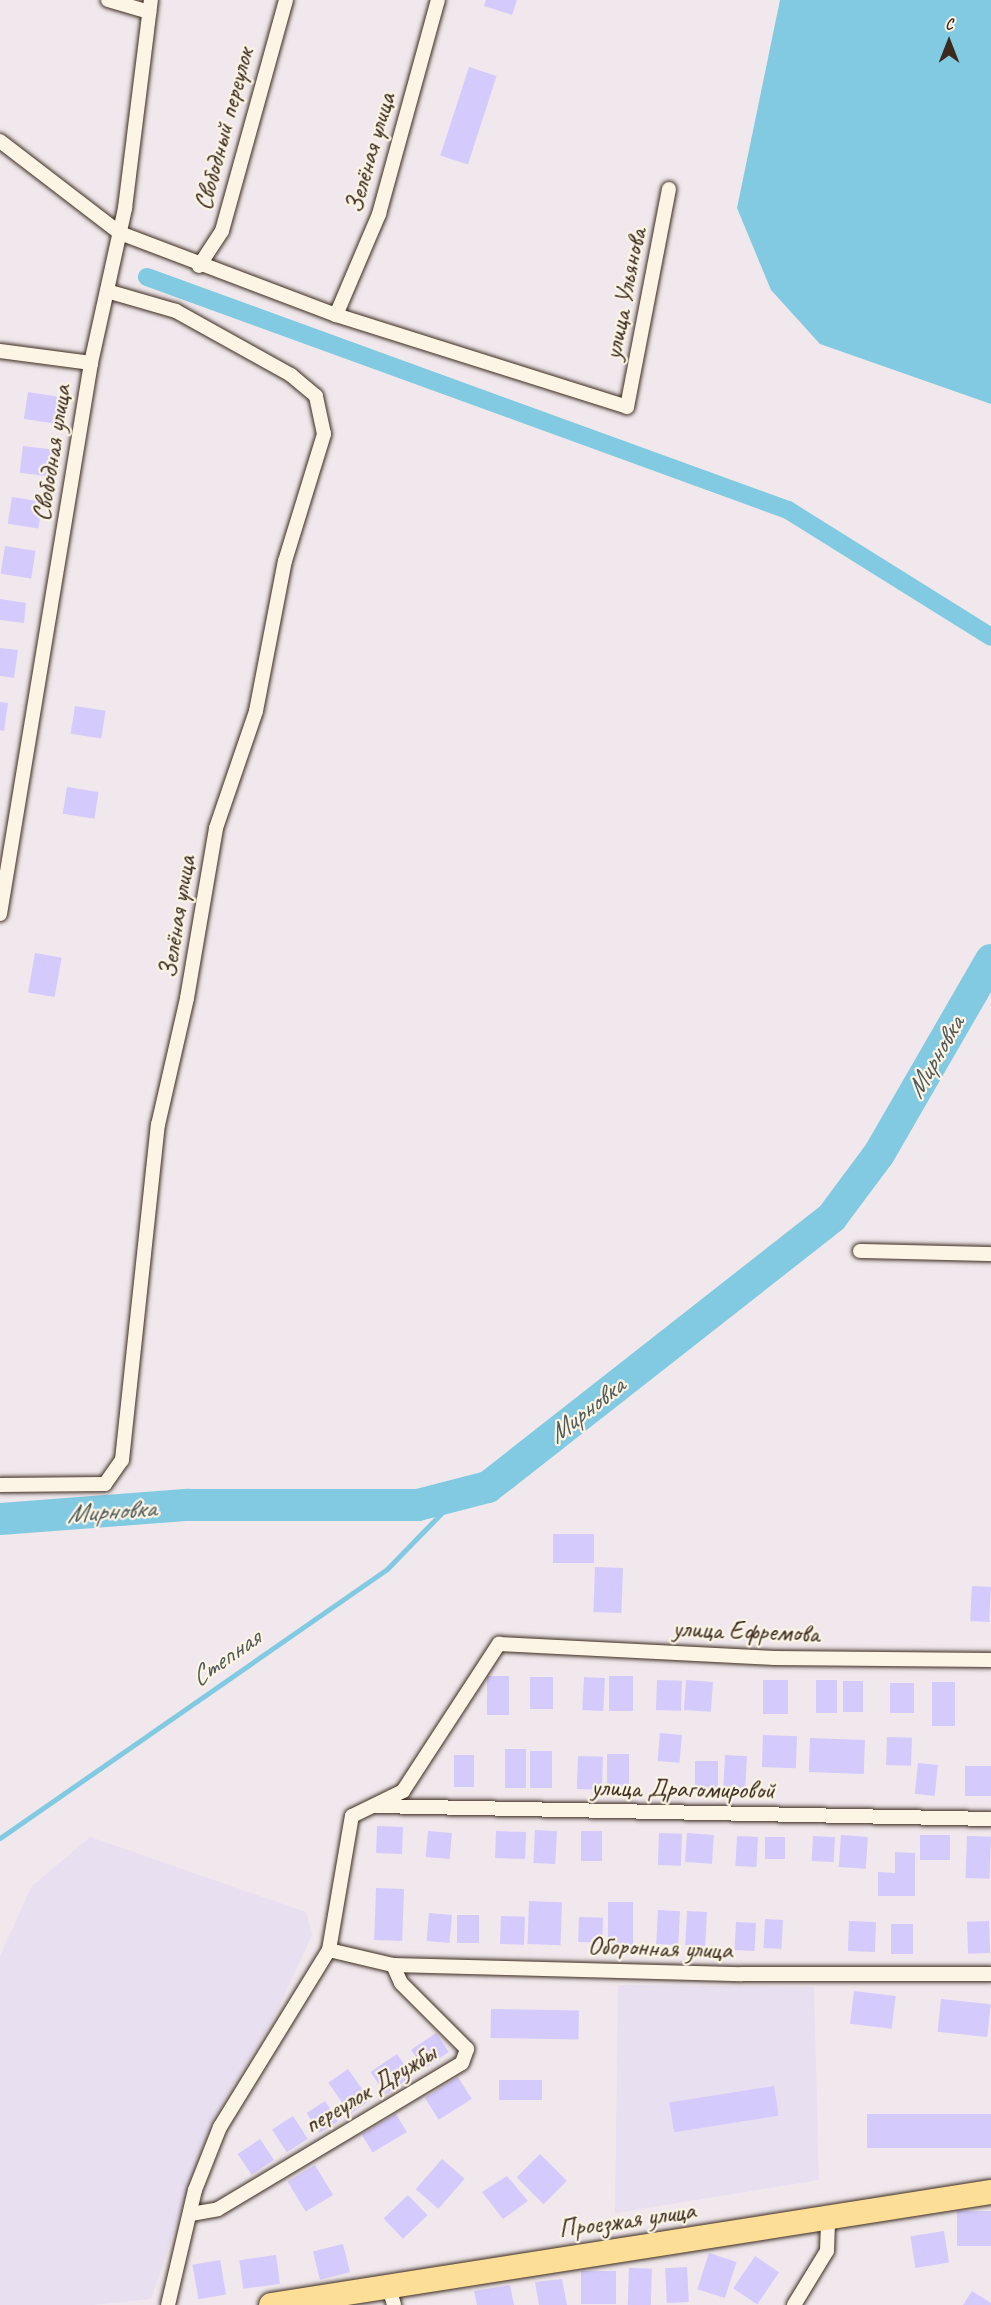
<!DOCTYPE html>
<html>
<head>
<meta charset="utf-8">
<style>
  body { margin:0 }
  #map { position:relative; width:991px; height:2305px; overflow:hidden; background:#f0e8ec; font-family:Caveat,sans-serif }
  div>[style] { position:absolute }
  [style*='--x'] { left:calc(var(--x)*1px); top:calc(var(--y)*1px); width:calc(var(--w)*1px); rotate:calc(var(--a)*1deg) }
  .built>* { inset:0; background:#e8dff1 }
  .water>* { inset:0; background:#81cae2 }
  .stream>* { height:5px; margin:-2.5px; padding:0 2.5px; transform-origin:2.5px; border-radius:2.5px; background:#81cae2 }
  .canal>* { height:18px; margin:-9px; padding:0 9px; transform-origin:9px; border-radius:9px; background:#81cae2 }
  .river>* { height:32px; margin:-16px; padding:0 16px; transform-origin:16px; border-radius:16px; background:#81cae2 }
  .building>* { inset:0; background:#d5cafc; transform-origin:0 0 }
  .roads { filter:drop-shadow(0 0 2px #3b2a1e) drop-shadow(0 0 2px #3b2a1e) }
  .minor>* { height:14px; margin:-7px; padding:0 7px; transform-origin:7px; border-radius:7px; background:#fcf5e5 }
  .trunk>* { height:24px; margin:-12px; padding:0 12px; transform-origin:12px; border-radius:12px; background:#fcde96 }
  span { translate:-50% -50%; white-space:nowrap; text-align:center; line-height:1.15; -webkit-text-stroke:4.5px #fcf5e5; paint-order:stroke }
  .street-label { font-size:26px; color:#3b2a1e }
  .water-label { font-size:27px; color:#505a59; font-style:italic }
  .north { position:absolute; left:919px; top:12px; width:60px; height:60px; -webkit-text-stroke:4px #fcf5e5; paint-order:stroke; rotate:0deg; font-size:16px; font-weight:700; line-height:24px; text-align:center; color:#3b2a1e }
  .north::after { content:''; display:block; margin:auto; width:21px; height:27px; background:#3b2a1e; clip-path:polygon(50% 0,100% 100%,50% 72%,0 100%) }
</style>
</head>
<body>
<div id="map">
  <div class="built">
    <div style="clip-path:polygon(90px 1837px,306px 1912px,312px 1935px,273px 2019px,210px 2124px,151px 2299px,93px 2305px,0 2305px,0 1956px,32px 1886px)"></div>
    <div style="clip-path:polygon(618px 1985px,814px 1987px,819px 2180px,615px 2213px)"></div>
  </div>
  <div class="water">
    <div style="clip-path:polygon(780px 0,991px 0,991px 404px,820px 344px,771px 290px,737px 208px)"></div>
  </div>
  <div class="stream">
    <div style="--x:0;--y:1838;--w:471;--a:-34.8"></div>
    <div style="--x:387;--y:1569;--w:105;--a:-45.8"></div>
  </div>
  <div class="canal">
    <div style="--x:147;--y:277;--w:682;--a:19.98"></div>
    <div style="--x:788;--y:510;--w:239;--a:32"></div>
  </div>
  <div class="river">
    <div style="--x:0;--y:1519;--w:189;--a:-4.3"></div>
    <div style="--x:188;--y:1505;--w:230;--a:0"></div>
    <div style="--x:418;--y:1505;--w:72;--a:-14.4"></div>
    <div style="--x:488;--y:1487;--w:437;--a:-38.1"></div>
    <div style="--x:832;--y:1217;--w:79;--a:-53.3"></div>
    <div style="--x:879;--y:1154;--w:224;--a:-60"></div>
  </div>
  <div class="building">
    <div style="clip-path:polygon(486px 0,517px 0,512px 15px,484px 6px)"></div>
    <div style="left:469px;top:67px;width:29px;height:93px;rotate:18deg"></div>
    <div style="left:28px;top:392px;width:32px;height:27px;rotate:9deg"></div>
    <div style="left:23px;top:446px;width:31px;height:27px;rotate:7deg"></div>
    <div style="left:12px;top:497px;width:31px;height:27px;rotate:9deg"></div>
    <div style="left:5px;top:546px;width:31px;height:28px;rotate:9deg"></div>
    <div style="clip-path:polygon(0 599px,26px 603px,24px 623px,0 620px)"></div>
    <div style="clip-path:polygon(0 648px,18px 650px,14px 678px,0 676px)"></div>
    <div style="clip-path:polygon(0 702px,8px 703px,4px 731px,0 730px)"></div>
    <div style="left:75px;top:706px;width:31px;height:28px;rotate:9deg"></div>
    <div style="left:67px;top:787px;width:32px;height:27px;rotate:9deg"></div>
    <div style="left:35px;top:953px;width:27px;height:40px;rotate:10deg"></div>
    <div style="left:553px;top:1534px;width:41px;height:29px"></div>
    <div style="left:595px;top:1567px;width:28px;height:45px;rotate:2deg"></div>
    <div style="left:972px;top:1586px;width:19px;height:35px;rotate:3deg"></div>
    <div style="left:487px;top:1676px;width:22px;height:39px"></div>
    <div style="left:609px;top:1676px;width:24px;height:35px"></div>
    <div style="left:530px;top:1677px;width:23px;height:32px"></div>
    <div style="left:584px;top:1677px;width:21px;height:33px;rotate:3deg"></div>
    <div style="left:657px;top:1680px;width:25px;height:30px;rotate:2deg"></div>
    <div style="left:686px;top:1680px;width:27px;height:30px;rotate:4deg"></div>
    <div style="left:763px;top:1680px;width:25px;height:34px"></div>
    <div style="left:816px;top:1680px;width:21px;height:33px"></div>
    <div style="left:843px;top:1681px;width:20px;height:31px"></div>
    <div style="left:932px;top:1682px;width:23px;height:44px"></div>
    <div style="left:890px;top:1683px;width:24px;height:30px"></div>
    <div style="left:660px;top:1733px;width:22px;height:28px;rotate:5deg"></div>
    <div style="left:763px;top:1735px;width:34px;height:32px;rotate:2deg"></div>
    <div style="left:887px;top:1737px;width:25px;height:28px;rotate:2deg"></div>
    <div style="left:810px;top:1738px;width:55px;height:34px;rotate:2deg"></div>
    <div style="left:505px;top:1749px;width:21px;height:39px"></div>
    <div style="left:530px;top:1751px;width:22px;height:37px"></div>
    <div style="left:607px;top:1754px;width:22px;height:37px"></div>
    <div style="left:454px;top:1755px;width:20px;height:32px"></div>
    <div style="left:725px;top:1755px;width:22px;height:38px;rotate:3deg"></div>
    <div style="left:578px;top:1756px;width:25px;height:33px;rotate:2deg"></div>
    <div style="left:695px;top:1761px;width:23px;height:30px"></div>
    <div style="left:918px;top:1763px;width:20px;height:31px;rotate:6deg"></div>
    <div style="left:965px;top:1766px;width:26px;height:30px"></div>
    <div style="left:377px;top:1826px;width:26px;height:27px;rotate:2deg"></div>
    <div style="left:535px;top:1830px;width:22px;height:33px;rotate:3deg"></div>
    <div style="left:428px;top:1831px;width:24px;height:26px;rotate:5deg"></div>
    <div style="left:496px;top:1831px;width:30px;height:27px;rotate:2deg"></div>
    <div style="left:581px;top:1831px;width:21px;height:30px"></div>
    <div style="left:659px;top:1833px;width:23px;height:32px;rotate:2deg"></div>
    <div style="left:687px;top:1833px;width:27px;height:29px;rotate:4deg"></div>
    <div style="left:841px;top:1835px;width:27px;height:32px;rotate:4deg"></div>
    <div style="left:920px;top:1835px;width:30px;height:25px"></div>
    <div style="left:737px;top:1836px;width:21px;height:30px;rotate:3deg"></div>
    <div style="left:813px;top:1836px;width:22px;height:25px;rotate:3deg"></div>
    <div style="left:967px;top:1836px;width:24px;height:42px;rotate:2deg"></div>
    <div style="left:765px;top:1837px;width:20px;height:22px"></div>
    <div style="clip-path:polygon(895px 1852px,915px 1853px,915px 1896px,878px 1896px,878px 1872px,895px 1873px)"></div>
    <div style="left:376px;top:1888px;width:28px;height:52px;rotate:2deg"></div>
    <div style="left:529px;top:1901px;width:33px;height:43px;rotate:2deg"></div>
    <div style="left:608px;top:1902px;width:25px;height:43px"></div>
    <div style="left:658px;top:1910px;width:22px;height:34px;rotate:3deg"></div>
    <div style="left:687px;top:1911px;width:20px;height:34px;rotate:3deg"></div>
    <div style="left:429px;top:1913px;width:23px;height:28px;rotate:5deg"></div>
    <div style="left:457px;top:1915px;width:22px;height:28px"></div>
    <div style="left:501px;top:1916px;width:24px;height:28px;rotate:2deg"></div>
    <div style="left:579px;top:1917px;width:24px;height:25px;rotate:2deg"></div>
    <div style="left:765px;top:1919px;width:18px;height:29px;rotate:3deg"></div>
    <div style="left:849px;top:1921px;width:27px;height:30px;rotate:2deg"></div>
    <div style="left:989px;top:1921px;width:32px;height:22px;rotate:88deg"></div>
    <div style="left:736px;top:1922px;width:20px;height:28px;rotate:3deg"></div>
    <div style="left:891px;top:1924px;width:22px;height:30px"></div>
    <div style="left:854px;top:1991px;width:42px;height:33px;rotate:7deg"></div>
    <div style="left:941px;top:1999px;width:50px;height:33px;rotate:6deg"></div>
    <div style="left:491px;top:2009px;width:88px;height:29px;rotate:1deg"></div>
    <div style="left:436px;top:2033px;width:23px;height:30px;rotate:56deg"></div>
    <div style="left:397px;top:2054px;width:27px;height:32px;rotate:56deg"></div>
    <div style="left:348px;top:2069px;width:38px;height:24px;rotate:55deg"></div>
    <div style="left:458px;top:2077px;width:26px;height:39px;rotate:58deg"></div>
    <div style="left:499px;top:2080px;width:43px;height:20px"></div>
    <div style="left:774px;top:2086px;width:30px;height:106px;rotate:81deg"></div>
    <div style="left:325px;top:2101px;width:24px;height:22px;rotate:57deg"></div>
    <div style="left:396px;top:2114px;width:21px;height:40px;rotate:59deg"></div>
    <div style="left:991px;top:2114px;width:34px;height:124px;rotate:90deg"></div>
    <div style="left:293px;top:2116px;width:27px;height:25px;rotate:57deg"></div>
    <div style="left:260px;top:2139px;width:25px;height:27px;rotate:56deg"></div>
    <div style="left:540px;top:2154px;width:38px;height:33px;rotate:45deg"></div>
    <div style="left:442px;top:2159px;width:30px;height:40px;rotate:41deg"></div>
    <div style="left:315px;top:2165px;width:35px;height:32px;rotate:59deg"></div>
    <div style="clip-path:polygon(507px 2176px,528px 2201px,503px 2219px,482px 2192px)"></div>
    <div style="left:408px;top:2195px;width:28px;height:34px;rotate:46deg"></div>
    <div style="left:957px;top:2211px;width:34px;height:35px"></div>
    <div style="left:944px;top:2231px;width:32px;height:34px;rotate:81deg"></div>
    <div style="left:343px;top:2244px;width:29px;height:31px;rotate:76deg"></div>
    <div style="left:709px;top:2253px;width:29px;height:38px;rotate:18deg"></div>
    <div style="left:276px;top:2255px;width:29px;height:37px;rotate:82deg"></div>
    <div style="left:755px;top:2256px;width:29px;height:39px;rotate:34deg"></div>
    <div style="left:220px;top:2260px;width:35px;height:28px;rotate:80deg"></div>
    <div style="left:687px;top:2267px;width:35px;height:22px;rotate:87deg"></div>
    <div style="left:629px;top:2268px;width:23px;height:37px;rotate:2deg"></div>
    <div style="left:581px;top:2271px;width:35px;height:33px"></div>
    <div style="clip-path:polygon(562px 2279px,567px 2305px,539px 2305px,535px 2282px)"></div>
    <div style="clip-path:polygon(510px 2285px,514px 2305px,477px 2305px,474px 2291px)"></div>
    <div style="clip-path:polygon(972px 2291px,991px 2303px,991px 2305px,963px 2305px)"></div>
  </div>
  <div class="roads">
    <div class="minor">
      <div style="--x:108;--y:0;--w:43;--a:16.3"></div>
      <div style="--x:0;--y:141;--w:151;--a:37.5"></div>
      <div style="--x:120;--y:233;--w:231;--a:20.8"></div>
      <div style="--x:336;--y:315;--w:305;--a:17.5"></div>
      <div style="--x:627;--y:407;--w:222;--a:-79.1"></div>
      <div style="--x:199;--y:266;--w:42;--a:-56.7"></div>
      <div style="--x:222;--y:231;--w:240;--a:-74.5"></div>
      <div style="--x:336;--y:315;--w:110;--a:-66.9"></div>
      <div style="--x:379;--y:214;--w:222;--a:-74.6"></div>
      <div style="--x:0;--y:351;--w:92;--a:7.5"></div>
      <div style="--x:0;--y:914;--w:558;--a:-80.62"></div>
      <div style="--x:91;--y:363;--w:159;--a:-77.6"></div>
      <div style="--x:125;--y:208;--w:210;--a:-82.9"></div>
      <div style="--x:860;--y:1251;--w:131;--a:1.3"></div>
      <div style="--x:0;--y:1485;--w:105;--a:-0.5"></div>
      <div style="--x:105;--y:1484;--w:29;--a:-55"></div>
      <div style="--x:122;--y:1460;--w:337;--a:-83.9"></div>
      <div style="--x:158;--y:1125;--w:130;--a:-77.1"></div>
      <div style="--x:187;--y:998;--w:172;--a:-80.3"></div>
      <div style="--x:216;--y:828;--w:124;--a:-71.1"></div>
      <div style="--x:256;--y:711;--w:153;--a:-79.1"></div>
      <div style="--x:285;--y:561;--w:133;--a:-72.9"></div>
      <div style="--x:324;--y:434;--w:39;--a:-102"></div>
      <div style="--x:316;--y:396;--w:33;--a:-140"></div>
      <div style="--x:291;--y:375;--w:132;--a:-150.9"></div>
      <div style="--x:176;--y:311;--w:72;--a:-163.8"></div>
      <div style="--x:376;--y:1806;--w:615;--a:1.21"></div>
      <div style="--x:329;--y:1950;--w:66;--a:13.2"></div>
      <div style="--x:393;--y:1965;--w:349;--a:1.5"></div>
      <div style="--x:742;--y:1974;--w:249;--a:0"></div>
      <div style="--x:191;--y:2214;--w:27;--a:-10"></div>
      <div style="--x:218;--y:2209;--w:284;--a:-30.9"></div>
      <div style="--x:462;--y:2063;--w:15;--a:-70"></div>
      <div style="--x:467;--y:2049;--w:93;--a:-135"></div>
      <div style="--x:401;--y:1983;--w:20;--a:-114"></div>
      <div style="--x:388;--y:2284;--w:22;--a:74"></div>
      <div style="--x:168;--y:2305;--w:118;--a:-76.8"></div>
      <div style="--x:195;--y:2190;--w:68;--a:-68.4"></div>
      <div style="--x:220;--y:2127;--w:208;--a:-58.4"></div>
      <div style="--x:329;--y:1950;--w:136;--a:-80.3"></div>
      <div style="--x:352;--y:1816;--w:57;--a:-26.1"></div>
      <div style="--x:403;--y:1791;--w:176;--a:-56.9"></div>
      <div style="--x:499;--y:1644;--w:276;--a:2.9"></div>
      <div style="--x:775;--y:1658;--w:216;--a:0.5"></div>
      <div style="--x:794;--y:2305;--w:63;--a:-58.6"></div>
      <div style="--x:827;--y:2251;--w:32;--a:-88"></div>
    </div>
    <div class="trunk">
      <div style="--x:271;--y:2305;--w:729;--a:-8.92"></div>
    </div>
  </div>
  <div class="street-label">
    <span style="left:224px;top:129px;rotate:-75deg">Свободный переулок</span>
    <span style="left:370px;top:153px;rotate:-74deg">Зелёная улица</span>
    <span style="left:625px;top:294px;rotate:-79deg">улица Ульянова</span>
    <span style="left:52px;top:453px;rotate:-81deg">Свободная улица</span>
    <span style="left:177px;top:917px;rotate:-81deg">Зелёная улица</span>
    <span style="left:746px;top:1631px;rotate:2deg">улица Ефремова</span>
    <span style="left:683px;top:1789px;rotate:1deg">улица Драгомировой</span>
    <span style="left:660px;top:1948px;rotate:2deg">Оборонная улица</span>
    <span style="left:370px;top:2089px;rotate:-31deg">переулок Дружбы</span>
    <span style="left:627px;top:2220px;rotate:-8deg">Проезжая улица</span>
  </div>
  <div class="water-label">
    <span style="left:935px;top:1057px;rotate:-60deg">Мирновка</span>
    <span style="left:586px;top:1410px;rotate:-38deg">Мирновка</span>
    <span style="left:111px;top:1511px;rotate:-4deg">Мирновка</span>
    <span style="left:225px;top:1658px;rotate:-35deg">Степная</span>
  </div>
  <div class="north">С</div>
</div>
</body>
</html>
